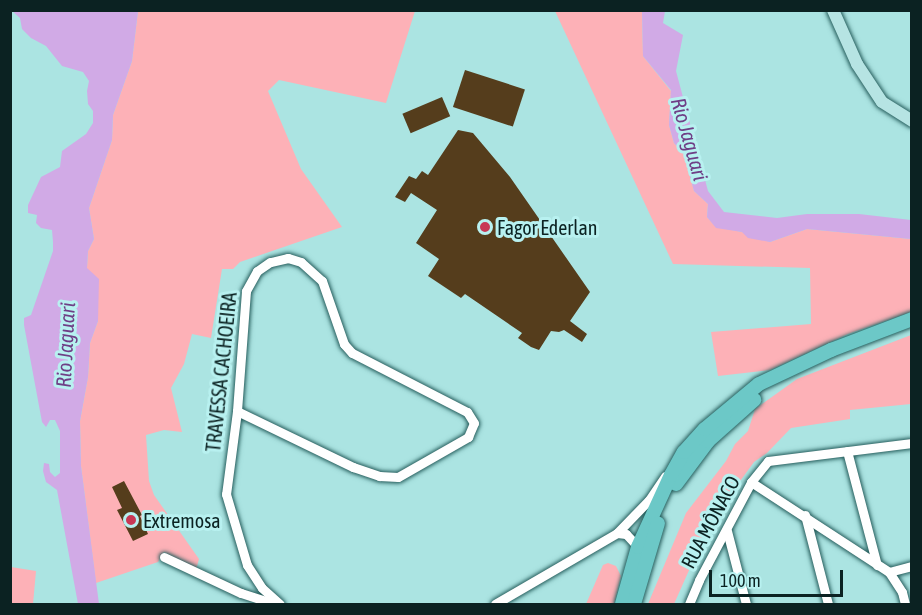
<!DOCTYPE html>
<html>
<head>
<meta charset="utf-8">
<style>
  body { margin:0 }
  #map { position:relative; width:922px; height:615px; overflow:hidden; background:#abe4e2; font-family:"Asap Condensed",sans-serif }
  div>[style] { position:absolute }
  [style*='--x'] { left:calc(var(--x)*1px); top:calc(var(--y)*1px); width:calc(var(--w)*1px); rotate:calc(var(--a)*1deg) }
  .green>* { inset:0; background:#fdb1b7 }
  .water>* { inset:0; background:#d1aae6 }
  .building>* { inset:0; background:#553d1c; transform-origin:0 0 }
  .roads { filter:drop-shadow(0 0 2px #265e5d) drop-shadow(0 0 2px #265e5d) }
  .street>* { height:9px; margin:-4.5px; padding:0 4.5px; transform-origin:4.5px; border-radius:4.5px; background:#fff }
  .secondary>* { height:12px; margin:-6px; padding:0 6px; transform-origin:6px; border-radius:6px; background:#b6e4e3 }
  .primary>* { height:14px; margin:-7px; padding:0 7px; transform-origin:7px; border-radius:7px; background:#6cc8c7 }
  .dots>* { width:16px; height:16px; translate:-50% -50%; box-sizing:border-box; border:3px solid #b8f1f0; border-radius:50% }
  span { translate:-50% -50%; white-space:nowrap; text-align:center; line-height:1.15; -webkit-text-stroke:6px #b8f1f0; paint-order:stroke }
  .poi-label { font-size:20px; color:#0b2222 }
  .left { translate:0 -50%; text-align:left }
  .street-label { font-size:20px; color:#0b2222 }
  .water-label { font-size:21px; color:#6f3f86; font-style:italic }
  .frame { position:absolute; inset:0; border:12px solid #0b2222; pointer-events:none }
  .scale { position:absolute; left:709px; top:570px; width:134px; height:27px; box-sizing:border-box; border:3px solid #0b2222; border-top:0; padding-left:8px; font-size:18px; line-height:21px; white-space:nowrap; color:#0b2222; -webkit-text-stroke:4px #b8f1f0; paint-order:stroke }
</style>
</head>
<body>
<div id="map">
  <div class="green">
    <div style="clip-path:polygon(138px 11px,415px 11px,386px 103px,279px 80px,268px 91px,301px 169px,342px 227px,240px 262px,233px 269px,222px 269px,211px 338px,192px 334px,184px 364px,171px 388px,182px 432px,164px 430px,146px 435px,149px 481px,154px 495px,199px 559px,196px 570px,164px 552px,158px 562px,96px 583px,81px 466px,80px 421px,88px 377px,90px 343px,98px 321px,87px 268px,88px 251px,94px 239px,89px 208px,112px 140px,113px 115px,132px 61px)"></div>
    <div style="clip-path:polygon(555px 11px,642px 11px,643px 56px,671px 91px,669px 125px,674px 143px,684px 154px,694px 191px,708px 204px,707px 217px,716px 227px,742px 232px,770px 242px,807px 229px,911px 239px,911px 312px,848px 334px,770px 370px,718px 376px,711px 332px,811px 324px,810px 268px,673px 264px)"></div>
    <div style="clip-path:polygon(911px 335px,911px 404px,850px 410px,850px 419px,791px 428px,767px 453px,754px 462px,711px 521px,674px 604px,648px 604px,686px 513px,726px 461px,735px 444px,748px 431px,755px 409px,797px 379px)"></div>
    <div style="clip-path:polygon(608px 563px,616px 566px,621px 576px,614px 604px,586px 604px,603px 565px)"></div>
    <div style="clip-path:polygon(11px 567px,36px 571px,33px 604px,11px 604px)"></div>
  </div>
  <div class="water">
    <div style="clip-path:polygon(11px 10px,138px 11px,132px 61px,113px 115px,112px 140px,89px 208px,94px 239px,88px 251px,87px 268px,99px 279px,98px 321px,90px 343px,88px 377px,80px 421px,81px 466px,99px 604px,78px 604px,57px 490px,46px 482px,43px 471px,44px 463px,49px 464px,50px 472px,55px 477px,60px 473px,60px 431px,55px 420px,50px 420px,46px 427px,42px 422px,24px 325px,24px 318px,31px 315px,53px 251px,53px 242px,52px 230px,41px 228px,36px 223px,37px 215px,28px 213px,28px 205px,41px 177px,60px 167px,62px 151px,86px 134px,93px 123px,93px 111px,88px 104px,87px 91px,89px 81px,83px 72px,62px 66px,46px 46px,31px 38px,22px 29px,20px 18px)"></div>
    <div style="clip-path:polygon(642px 11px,665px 11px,663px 23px,683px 35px,676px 71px,708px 191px,724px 212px,777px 218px,807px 214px,859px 214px,911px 220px,911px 239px,807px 229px,770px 242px,748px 238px,742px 232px,716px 228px,707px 217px,708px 204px,694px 191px,684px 154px,674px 143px,669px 125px,671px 90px,643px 56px)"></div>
  </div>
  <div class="building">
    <div style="left:465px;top:70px;width:63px;height:39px;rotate:18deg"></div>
    <div style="left:442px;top:97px;width:21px;height:43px;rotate:67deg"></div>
    <div style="clip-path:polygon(458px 130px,473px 133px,510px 177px,590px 292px,570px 321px,587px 334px,582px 342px,564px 330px,559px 332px,551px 331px,539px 350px,531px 347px,518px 338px,522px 333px,465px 294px,461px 298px,428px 276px,439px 259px,416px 243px,437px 210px,411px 193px,405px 202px,395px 197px,409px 176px,416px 179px,422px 171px,428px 175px)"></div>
    <div style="clip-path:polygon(124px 481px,142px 515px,140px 516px,148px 534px,133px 541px,117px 510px,122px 508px,112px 487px)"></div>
  </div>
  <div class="roads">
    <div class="street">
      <div style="--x:237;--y:411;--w:129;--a:25.8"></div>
      <div style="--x:353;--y:467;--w:28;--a:19"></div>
      <div style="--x:379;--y:476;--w:19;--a:3"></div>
      <div style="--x:398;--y:477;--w:81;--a:-29.7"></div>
      <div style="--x:468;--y:437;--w:15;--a:-67"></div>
      <div style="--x:474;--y:423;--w:13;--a:-122"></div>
      <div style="--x:467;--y:412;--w:129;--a:-152.8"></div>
      <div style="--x:352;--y:353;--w:12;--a:-132"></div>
      <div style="--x:344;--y:344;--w:67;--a:-109.2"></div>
      <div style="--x:322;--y:281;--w:28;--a:-138"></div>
      <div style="--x:301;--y:262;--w:14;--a:-163"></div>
      <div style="--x:288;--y:258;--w:18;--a:167"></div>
      <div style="--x:270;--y:262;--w:16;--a:145"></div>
      <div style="--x:257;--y:271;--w:23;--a:119"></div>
      <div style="--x:246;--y:291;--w:120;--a:94.3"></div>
      <div style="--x:237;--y:411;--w:84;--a:97.5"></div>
      <div style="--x:226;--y:494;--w:74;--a:73.5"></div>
      <div style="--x:247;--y:565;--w:27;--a:57"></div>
      <div style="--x:262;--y:588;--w:24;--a:42"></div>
      <div style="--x:847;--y:451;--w:118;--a:75.3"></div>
      <div style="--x:751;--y:482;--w:165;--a:33.1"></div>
      <div style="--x:889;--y:572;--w:24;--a:57"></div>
      <div style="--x:902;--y:592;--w:12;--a:76"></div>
      <div style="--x:805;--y:515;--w:92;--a:75.5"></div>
      <div style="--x:727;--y:531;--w:75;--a:75.4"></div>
      <div style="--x:617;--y:533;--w:9;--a:6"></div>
      <div style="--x:626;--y:534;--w:18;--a:47"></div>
      <div style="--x:164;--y:557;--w:85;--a:25.1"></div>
      <div style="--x:241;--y:593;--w:36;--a:18"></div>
      <div style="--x:889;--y:572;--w:24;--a:-15"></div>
      <div style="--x:495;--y:604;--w:141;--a:-30.2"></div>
      <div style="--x:617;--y:533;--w:46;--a:-45.9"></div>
      <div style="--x:649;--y:500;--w:29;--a:-56"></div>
      <div style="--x:689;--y:604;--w:26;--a:-67"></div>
      <div style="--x:699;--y:580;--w:111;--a:-62"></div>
      <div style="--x:751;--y:482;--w:27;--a:-51"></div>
      <div style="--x:768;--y:461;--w:145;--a:-7.1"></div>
    </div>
    <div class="secondary">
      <div style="--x:833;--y:10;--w:59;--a:66"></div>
      <div style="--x:857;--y:64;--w:45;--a:56.7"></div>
      <div style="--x:882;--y:102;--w:36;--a:32"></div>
    </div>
    <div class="primary">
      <div style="--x:676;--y:484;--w:54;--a:-53.3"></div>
      <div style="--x:708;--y:441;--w:62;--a:-41.7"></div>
      <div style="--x:622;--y:604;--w:59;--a:-74.3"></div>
      <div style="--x:638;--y:547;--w:79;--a:-65.4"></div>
      <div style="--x:671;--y:475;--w:26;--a:-61"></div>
      <div style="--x:684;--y:452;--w:31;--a:-48"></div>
      <div style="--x:705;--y:429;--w:70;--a:-39.8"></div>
      <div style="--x:759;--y:384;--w:80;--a:-25.3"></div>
      <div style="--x:831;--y:350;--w:87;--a:-20.9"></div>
      <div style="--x:634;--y:604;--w:84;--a:-73.5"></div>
    </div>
  </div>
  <div class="dots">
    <div style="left:485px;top:227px;background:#c83855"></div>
    <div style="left:131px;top:520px;background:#c83855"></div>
  </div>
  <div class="poi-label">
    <span class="left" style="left:497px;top:227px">Fagor Ederlan</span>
    <span class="left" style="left:143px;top:520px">Extremosa</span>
  </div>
  <div class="street-label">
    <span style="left:221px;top:372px;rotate:-84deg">TRAVESSA CACHOEIRA</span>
    <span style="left:710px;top:522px;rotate:-62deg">RUA MÔNACO</span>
  </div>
  <div class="water-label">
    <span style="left:690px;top:139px;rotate:74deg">Rio Jaguari</span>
    <span style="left:65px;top:345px;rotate:-87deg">Rio Jaguari</span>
  </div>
  <div class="frame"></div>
  <div class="scale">100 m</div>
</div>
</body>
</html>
